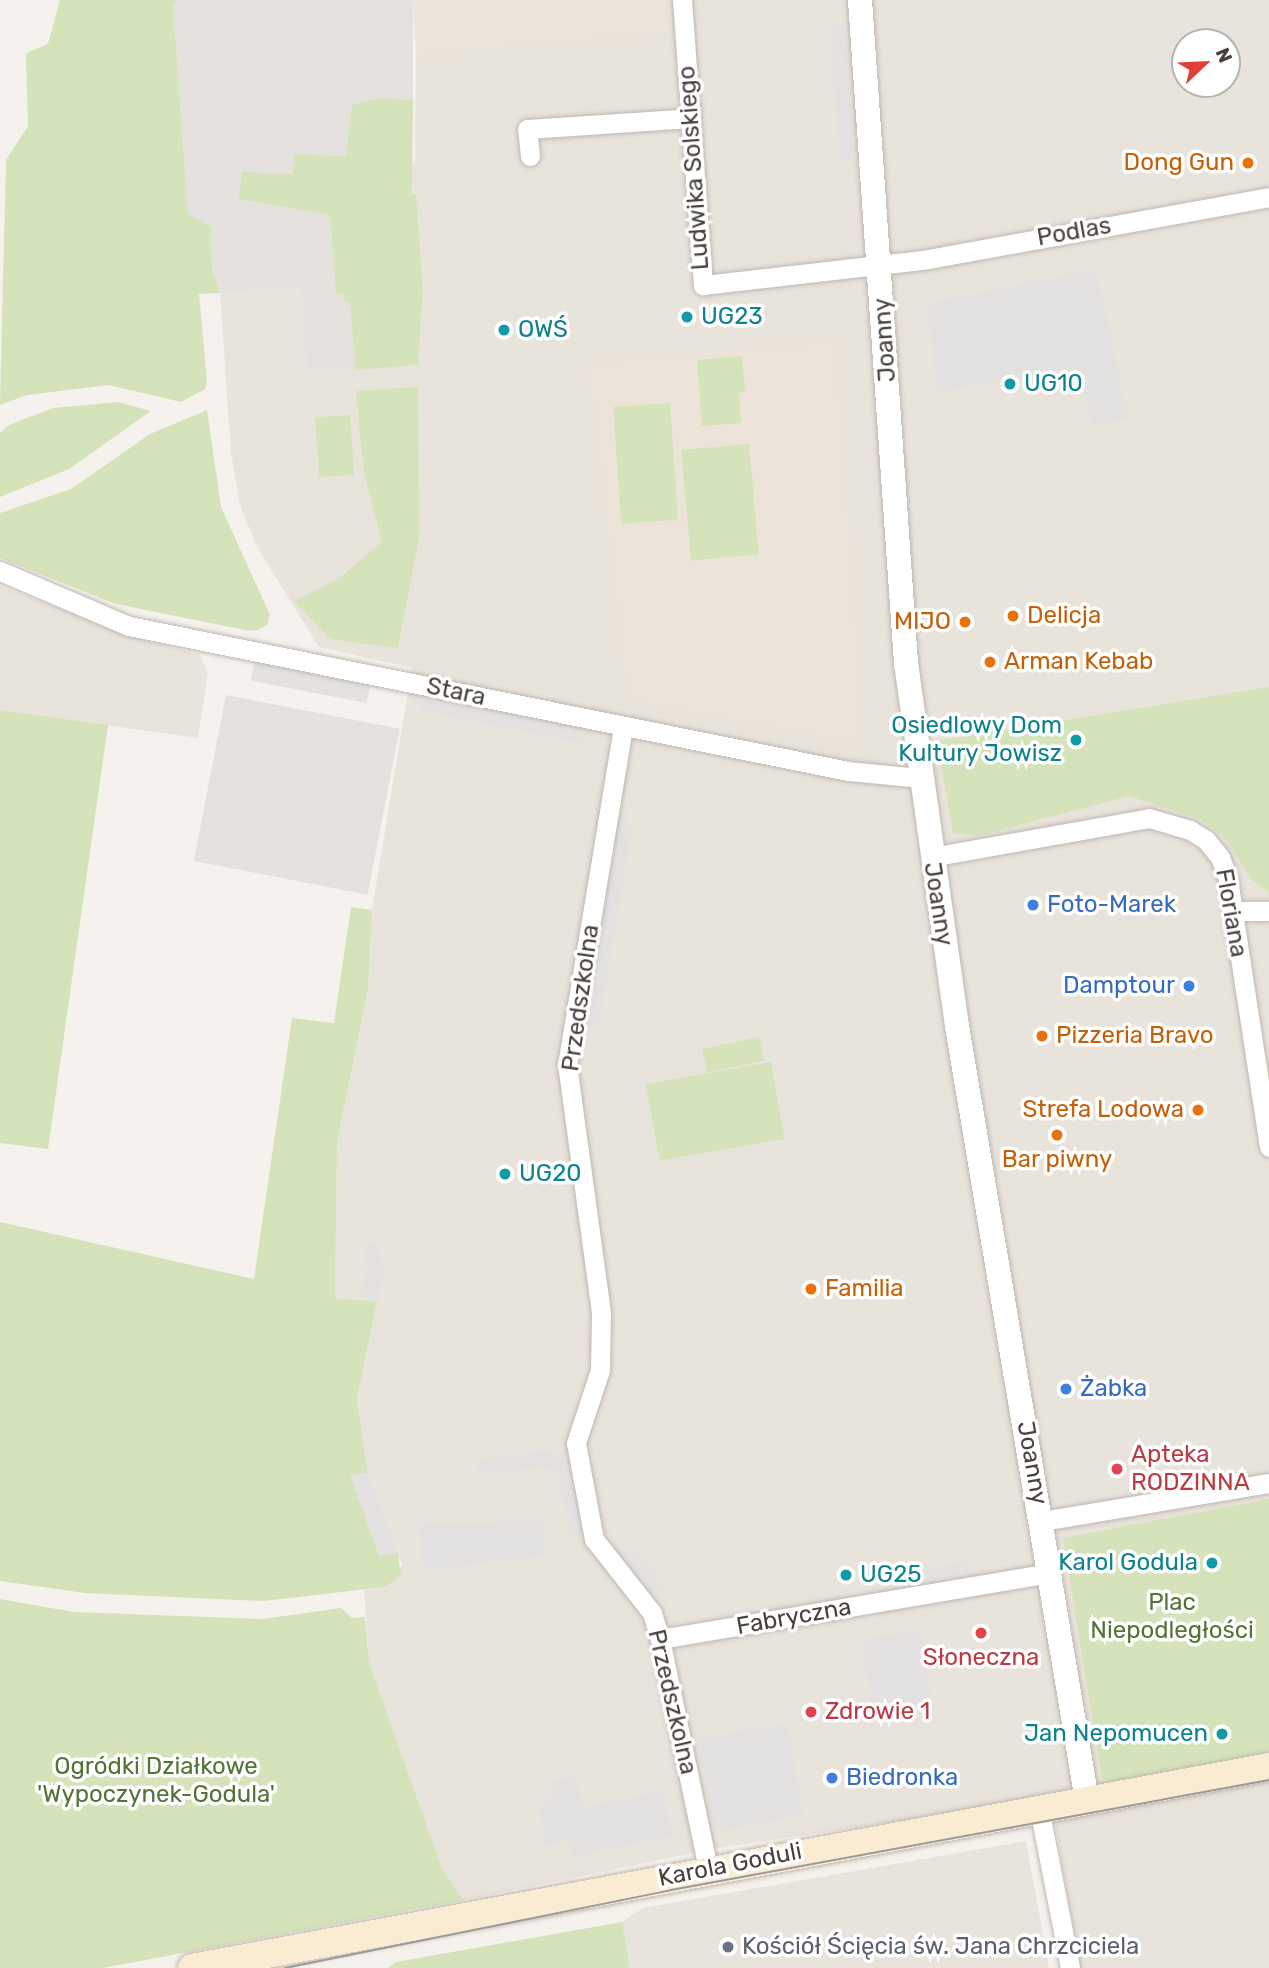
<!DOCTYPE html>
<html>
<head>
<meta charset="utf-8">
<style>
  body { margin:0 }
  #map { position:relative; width:1269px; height:1968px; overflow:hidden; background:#f5f1ed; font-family:Rubik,sans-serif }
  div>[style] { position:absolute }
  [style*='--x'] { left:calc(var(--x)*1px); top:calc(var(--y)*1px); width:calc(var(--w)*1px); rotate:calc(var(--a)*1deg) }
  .residential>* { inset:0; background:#e8e3db }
  .industrial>* { inset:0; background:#e5e1de; transform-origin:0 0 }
  .education>* { inset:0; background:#ece4d8 }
  .green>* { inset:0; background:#d5e3bb; transform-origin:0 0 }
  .parking>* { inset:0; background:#e4e2e0; transform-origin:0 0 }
  .roads { filter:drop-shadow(0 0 2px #bfb8b0) drop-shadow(0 0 2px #bfb8b0) }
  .minor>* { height:19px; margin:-9.5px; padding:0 9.5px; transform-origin:9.5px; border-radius:9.5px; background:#fff }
  .tertiary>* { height:24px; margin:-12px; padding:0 12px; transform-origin:12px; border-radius:12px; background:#fff }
  .secondary>* { height:28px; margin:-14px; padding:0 14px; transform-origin:14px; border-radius:14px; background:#f9ecd2 }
  .tram>* { height:2px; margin:-1px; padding:0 1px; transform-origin:1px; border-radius:1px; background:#9a9a9a }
  .dots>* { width:19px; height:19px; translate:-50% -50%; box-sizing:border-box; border:4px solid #fff; border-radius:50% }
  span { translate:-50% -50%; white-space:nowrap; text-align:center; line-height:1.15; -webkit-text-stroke:7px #fff; paint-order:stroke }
  .food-label { font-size:24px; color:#c56008 }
  .right { translate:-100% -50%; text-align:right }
  .left { translate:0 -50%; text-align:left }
  .street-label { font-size:24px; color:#48423b }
  .culture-label { font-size:24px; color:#0d838f }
  .shop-label { font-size:24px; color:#366cbe }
  .health-label { font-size:24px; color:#be3a42 }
  .park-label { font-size:24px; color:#527434 }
  .worship-label { font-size:24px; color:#5b616d }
  .north { position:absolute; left:1171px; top:28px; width:70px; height:70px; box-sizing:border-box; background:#fff; border:2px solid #b6b3b1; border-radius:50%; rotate:67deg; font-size:19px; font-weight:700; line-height:28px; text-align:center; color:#48423b }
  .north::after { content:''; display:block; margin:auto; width:24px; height:32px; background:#e14037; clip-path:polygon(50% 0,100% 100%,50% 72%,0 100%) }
</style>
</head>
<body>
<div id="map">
  <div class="residential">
    <div style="clip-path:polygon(evenodd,670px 0,1269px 0,1269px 1968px,1080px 1968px,1051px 1798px,718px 1848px,464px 1900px,443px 1871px,369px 1663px,364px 1590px,385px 1587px,402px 1565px,368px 1474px,357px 1399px,377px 1303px,335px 1298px,337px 1142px,368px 989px,372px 910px,412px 668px,319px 647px,257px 547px,240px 505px,231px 453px,220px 293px,300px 287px,309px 369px,418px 365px,423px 291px,410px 163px,415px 163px,416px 54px,672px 31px,670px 0,1185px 42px,1227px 42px,1227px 84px,1185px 84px,1185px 42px)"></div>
    <div style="clip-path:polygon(0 586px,140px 639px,199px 654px,208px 672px,198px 738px,0 710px)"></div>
    <div style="clip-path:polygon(1026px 1841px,1049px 1968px,630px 1968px,622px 1922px,643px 1908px)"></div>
  </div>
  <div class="industrial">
    <div style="clip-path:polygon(177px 0,413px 0,413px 100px,381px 98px,368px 104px,346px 156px,294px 154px,292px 174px,242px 173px,288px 206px,330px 215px,336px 295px,344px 294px,350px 301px,355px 370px,308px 369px,300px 287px,220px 293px,212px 268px,211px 227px,188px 215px,173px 4px)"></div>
    <div style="left:226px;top:695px;width:177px;height:169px;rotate:11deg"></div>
  </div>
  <div class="education">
    <div style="clip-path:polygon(413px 0,670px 0,672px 31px,416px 54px)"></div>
    <div style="clip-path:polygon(836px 341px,864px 737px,856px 745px,627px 700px,588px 363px)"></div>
  </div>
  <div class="green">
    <div style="clip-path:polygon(60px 0,177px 0,173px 4px,188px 214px,211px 227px,212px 268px,220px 293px,199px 294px,207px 381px,205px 389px,181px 402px,109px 385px,27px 395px,0 405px,6px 160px,28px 126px,26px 53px,48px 44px)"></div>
    <div style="clip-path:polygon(381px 98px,413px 100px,412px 194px,416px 195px,423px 291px,418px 365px,355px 370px,350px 302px,345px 302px,343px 294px,336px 295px,330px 215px,239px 199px,242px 172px,292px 174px,294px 154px,346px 156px,352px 105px)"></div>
    <div style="clip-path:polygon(742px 356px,745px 391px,739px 392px,741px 423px,702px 426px,697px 360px)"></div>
    <div style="clip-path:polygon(418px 387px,419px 537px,398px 648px,330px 639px,294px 601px,337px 580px,382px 542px,364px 473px,356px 391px)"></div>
    <div style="clip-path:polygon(118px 402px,151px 411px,69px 469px,0 497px,0 433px,9px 425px,53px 408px)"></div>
    <div style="left:670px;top:403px;width:117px;height:57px;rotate:86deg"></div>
    <div style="clip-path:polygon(207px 410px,221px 507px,270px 615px,267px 625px,255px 631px,245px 630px,116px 604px,0 558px,0 513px,71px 489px,150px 434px)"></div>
    <div style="left:350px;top:415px;width:60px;height:35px;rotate:86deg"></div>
    <div style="left:749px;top:444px;width:111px;height:68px;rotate:85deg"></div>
    <div style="clip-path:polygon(1269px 687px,1269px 892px,1252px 880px,1226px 839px,1200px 819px,1129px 796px,978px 836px,953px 833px,937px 741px)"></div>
    <div style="clip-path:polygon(0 710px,108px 725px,48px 1149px,0 1143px)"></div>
    <div style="clip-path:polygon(351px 907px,372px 910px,368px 989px,337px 1142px,335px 1298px,377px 1302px,357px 1399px,368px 1474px,351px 1475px,379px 1555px,398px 1553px,401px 1575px,385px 1587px,263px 1601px,85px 1593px,0 1581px,0 1222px,254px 1279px,292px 1018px,334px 1023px)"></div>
    <div style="left:759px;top:1037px;width:24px;height:58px;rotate:78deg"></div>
    <div style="left:771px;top:1062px;width:78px;height:127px;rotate:80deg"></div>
    <div style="clip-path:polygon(1269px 1499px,1269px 1755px,1111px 1783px,1102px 1778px,1063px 1538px)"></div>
    <div style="clip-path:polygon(0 1599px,74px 1612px,263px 1619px,341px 1608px,352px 1618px,365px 1617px,369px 1663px,443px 1871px,464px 1900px,103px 1968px,0 1968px)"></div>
    <div style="clip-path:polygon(622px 1922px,630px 1968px,388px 1968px,396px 1962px)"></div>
  </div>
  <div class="parking">
    <div style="left:845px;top:25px;width:135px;height:15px;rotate:86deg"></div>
    <div style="clip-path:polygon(1096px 269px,1129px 419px,1092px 425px,1082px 378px,1014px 388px,1014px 380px,1005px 380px,937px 392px,927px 303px)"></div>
    <div style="left:907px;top:450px;width:211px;height:7px;rotate:86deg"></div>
    <div style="left:256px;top:653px;width:118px;height:28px;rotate:11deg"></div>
    <div style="left:423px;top:696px;width:165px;height:15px;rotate:11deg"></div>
    <div style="clip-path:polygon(620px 812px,632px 829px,600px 1018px,585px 1031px)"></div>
    <div style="left:956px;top:916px;width:239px;height:7px;rotate:81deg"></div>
    <div style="clip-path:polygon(378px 1242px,383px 1274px,377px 1302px,361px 1297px,367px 1271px,363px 1245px)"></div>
    <div style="clip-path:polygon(546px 1450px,574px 1467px,586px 1535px,571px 1538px,557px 1472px,541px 1467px,479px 1475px,476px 1461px)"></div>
    <div style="clip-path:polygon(368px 1474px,398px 1553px,379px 1555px,350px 1475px)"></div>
    <div style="clip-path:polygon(542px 1522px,544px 1555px,423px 1571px,419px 1524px)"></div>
    <div style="left:634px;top:1547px;width:51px;height:15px;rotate:53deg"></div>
    <div style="left:968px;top:1561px;width:16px;height:70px;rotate:79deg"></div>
    <div style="left:921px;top:1630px;width:79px;height:60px;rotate:81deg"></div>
    <div style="left:787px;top:1723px;width:94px;height:90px;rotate:80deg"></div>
    <div style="clip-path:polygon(577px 1777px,582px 1807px,663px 1791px,672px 1836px,572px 1857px,569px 1840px,545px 1845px,538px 1805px,552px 1797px,549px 1783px)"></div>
  </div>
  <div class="roads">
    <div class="minor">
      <div style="--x:682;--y:0;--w:286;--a:85.8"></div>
      <div style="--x:703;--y:285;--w:221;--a:-6.5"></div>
      <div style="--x:923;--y:260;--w:352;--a:-10.3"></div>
      <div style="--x:530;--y:156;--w:27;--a:-96"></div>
      <div style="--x:527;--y:129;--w:164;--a:-3.8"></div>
      <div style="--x:0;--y:571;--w:140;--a:23.1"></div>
      <div style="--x:129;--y:626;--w:733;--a:11.4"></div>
      <div style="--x:848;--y:771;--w:73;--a:5.5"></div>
      <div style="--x:623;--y:727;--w:342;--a:99.4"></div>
      <div style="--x:567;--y:1064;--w:251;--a:82.2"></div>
      <div style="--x:601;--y:1313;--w:57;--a:91"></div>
      <div style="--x:600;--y:1370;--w:77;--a:108.2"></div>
      <div style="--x:576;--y:1443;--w:98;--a:79.4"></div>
      <div style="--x:594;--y:1539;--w:94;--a:51.9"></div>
      <div style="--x:652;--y:1613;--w:27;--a:73"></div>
      <div style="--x:660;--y:1639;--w:234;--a:78.2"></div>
      <div style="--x:931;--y:857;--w:221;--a:-10.1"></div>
      <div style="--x:1149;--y:818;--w:43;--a:16.3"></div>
      <div style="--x:1190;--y:830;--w:19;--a:32"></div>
      <div style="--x:1206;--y:840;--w:22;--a:51"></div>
      <div style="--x:1220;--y:857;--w:23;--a:70"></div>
      <div style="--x:1228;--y:879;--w:271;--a:81.3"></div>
      <div style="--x:1232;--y:911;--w:37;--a:0"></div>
      <div style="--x:1042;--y:1521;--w:230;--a:-9.5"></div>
      <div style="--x:660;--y:1639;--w:397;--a:-9.6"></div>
      <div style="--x:1039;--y:1808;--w:163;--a:79"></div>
    </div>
    <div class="tertiary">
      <div style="--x:860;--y:0;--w:665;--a:86.03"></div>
      <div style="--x:906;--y:663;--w:367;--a:82"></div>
      <div style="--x:957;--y:1026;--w:785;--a:80.47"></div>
    </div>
    <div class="secondary">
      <div style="--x:192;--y:1968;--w:1096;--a:-10.57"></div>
    </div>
  </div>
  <div class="tram">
    <div style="--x:285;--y:1968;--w:394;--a:-11.4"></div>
    <div style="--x:671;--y:1890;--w:608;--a:-10.42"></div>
  </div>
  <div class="dots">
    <div style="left:1248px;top:163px;background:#e8710a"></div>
    <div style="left:687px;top:317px;background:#0f9aa8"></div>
    <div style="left:504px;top:330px;background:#0f9aa8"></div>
    <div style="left:1010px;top:384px;background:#0f9aa8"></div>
    <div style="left:1013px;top:616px;background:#e8710a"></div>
    <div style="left:965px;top:622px;background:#e8710a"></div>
    <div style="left:990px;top:662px;background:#e8710a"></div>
    <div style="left:1076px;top:740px;background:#0f9aa8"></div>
    <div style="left:1033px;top:905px;background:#3f7fe0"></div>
    <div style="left:1189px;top:986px;background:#3f7fe0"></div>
    <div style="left:1042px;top:1036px;background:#e8710a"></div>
    <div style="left:1198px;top:1110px;background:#e8710a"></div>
    <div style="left:1057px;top:1135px;background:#e8710a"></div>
    <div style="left:505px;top:1174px;background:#0f9aa8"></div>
    <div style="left:811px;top:1289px;background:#e8710a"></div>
    <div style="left:1066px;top:1389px;background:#3f7fe0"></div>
    <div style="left:1117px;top:1469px;background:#e0444e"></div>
    <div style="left:1212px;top:1563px;background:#0f9aa8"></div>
    <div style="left:846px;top:1575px;background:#0f9aa8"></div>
    <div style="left:981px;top:1633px;background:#e0444e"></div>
    <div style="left:811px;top:1712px;background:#e0444e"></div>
    <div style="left:1222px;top:1734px;background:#0f9aa8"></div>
    <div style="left:832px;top:1778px;background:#3f7fe0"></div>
    <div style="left:728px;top:1947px;background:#6b7280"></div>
  </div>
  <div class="food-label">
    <span class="right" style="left:1234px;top:163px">Dong Gun</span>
    <span class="left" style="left:1027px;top:616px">Delicja</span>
    <span class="right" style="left:951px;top:622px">MIJO</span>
    <span class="left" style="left:1004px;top:662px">Arman Kebab</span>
    <span class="left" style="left:1056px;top:1036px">Pizzeria Bravo</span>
    <span class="right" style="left:1184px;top:1110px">Strefa Lodowa</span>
    <span style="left:1057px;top:1160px">Bar piwny</span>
    <span class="left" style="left:825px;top:1289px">Familia</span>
  </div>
  <div class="street-label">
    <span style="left:694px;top:168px;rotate:-94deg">Ludwika Solskiego</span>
    <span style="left:1074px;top:232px;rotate:-10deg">Podlas</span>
    <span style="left:885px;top:340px;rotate:-94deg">Joanny</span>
    <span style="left:456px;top:692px;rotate:12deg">Stara</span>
    <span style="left:938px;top:904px;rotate:81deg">Joanny</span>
    <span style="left:1231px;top:913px;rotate:80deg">Floriana</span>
    <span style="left:581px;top:998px;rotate:-82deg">Przedszkolna</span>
    <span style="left:1032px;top:1463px;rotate:80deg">Joanny</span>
    <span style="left:794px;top:1617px;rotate:-10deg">Fabryczna</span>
    <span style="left:672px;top:1702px;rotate:77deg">Przedszkolna</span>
    <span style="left:730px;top:1865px;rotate:-11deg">Karola Goduli</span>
  </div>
  <div class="culture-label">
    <span class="left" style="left:701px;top:317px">UG23</span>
    <span class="left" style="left:518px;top:330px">OWŚ</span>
    <span class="left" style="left:1024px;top:384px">UG10</span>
    <span class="right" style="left:1062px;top:740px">Osiedlowy Dom<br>Kultury Jowisz</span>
    <span class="left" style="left:519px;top:1174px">UG20</span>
    <span class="right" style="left:1198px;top:1563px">Karol Godula</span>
    <span class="left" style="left:860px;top:1575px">UG25</span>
    <span class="right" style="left:1208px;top:1734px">Jan Nepomucen</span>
  </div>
  <div class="shop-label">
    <span class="left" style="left:1047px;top:905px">Foto-Marek</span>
    <span class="right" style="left:1175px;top:986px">Damptour</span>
    <span class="left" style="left:1080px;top:1389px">Żabka</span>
    <span class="left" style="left:846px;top:1778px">Biedronka</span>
  </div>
  <div class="health-label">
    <span class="left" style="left:1131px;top:1469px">Apteka<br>RODZINNA</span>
    <span style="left:981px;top:1658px">Słoneczna</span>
    <span class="left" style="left:825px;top:1712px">Zdrowie 1</span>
  </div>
  <div class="park-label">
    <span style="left:1172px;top:1617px">Plac<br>Niepodległości</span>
    <span style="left:156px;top:1781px">Ogródki Działkowe<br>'Wypoczynek-Godula'</span>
  </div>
  <div class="worship-label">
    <span class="left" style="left:742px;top:1947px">Kościół Ścięcia św. Jana Chrzciciela</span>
  </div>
  <div class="north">N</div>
</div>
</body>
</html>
